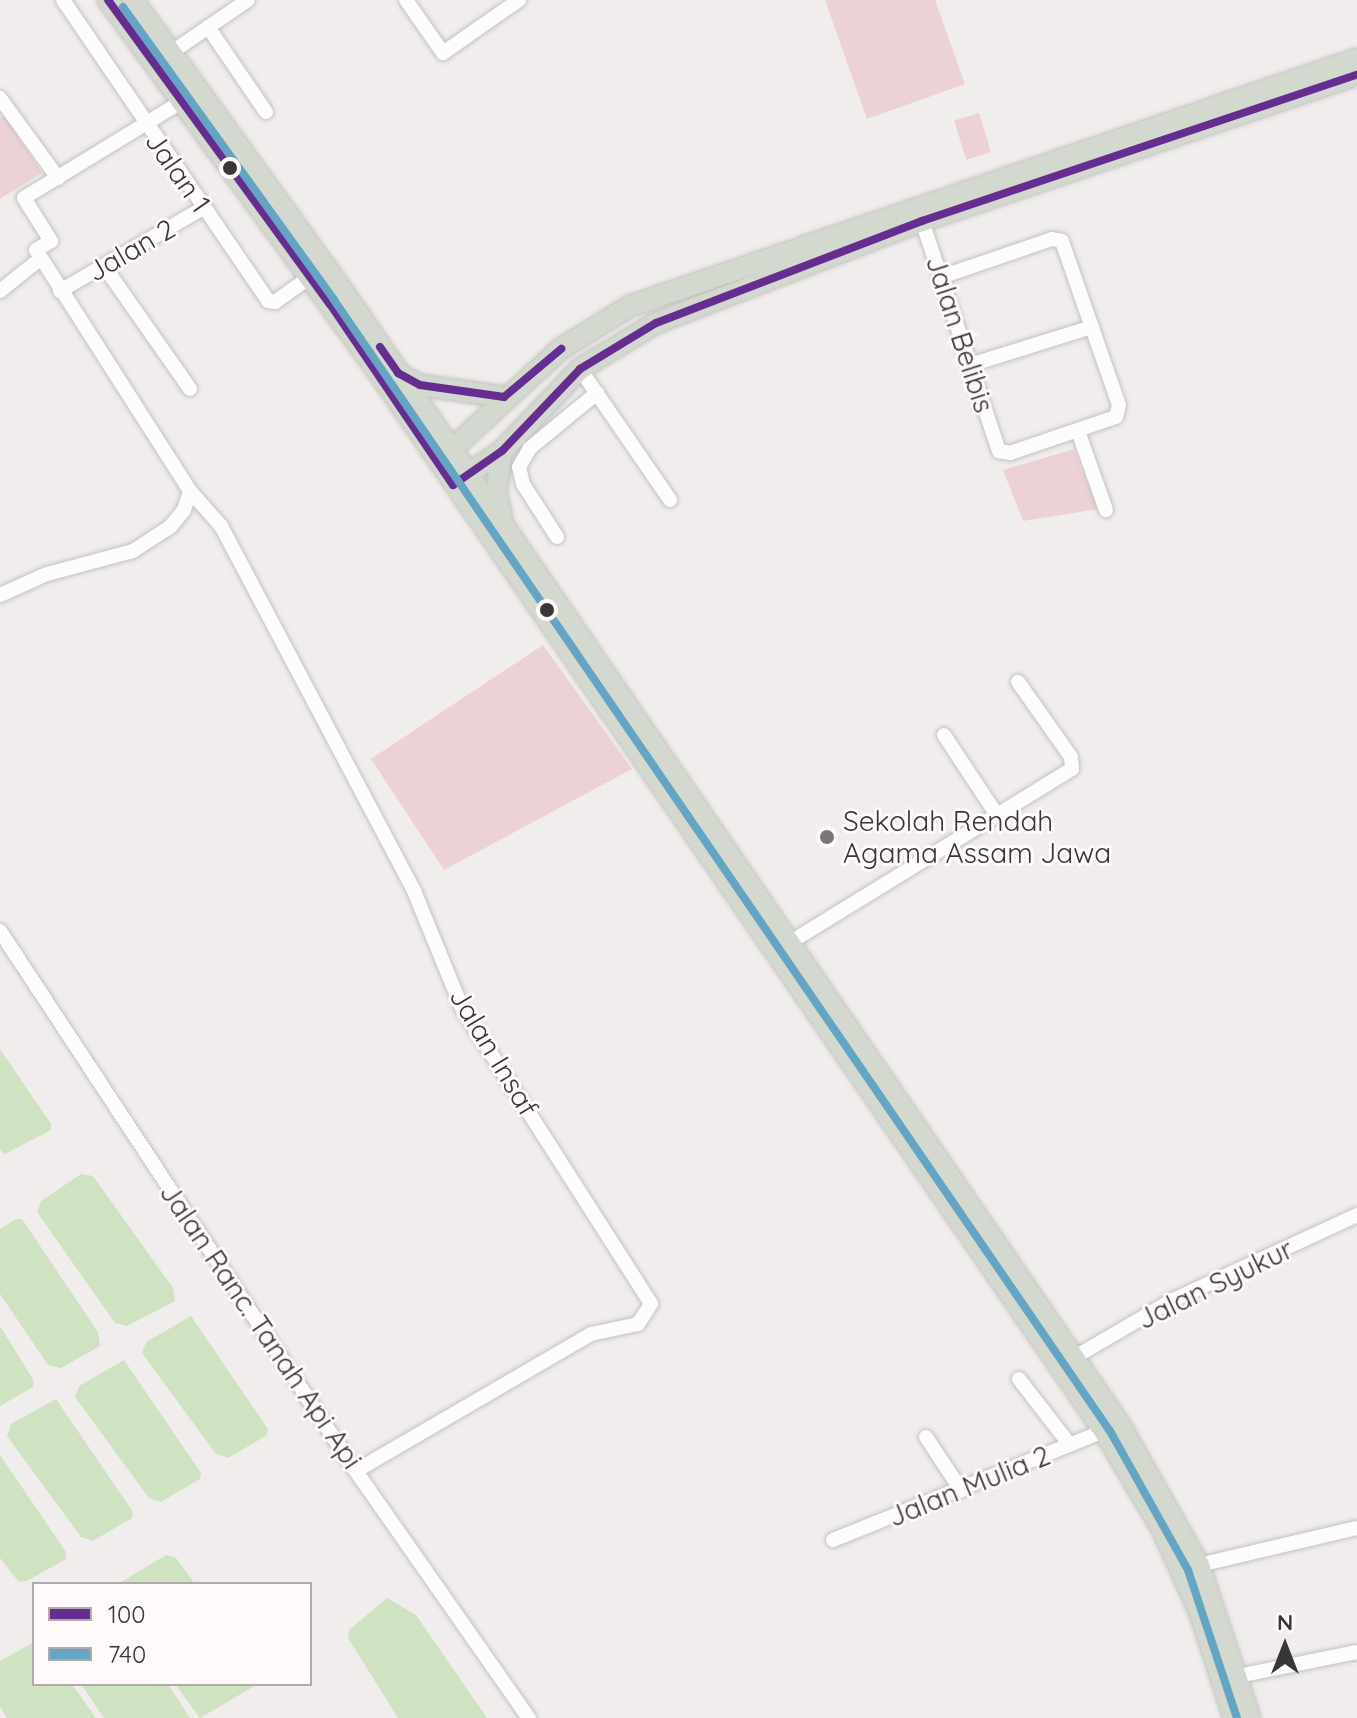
<!DOCTYPE html>
<html>
<head>
<meta charset="utf-8">
<style>
  body { margin:0 }
  #map { position:relative; width:1357px; height:1718px; overflow:hidden; background:#f1eded; font-family:Quicksand,sans-serif }
  div>[style] { position:absolute }
  [style*='--x'] { left:calc(var(--x)*1px); top:calc(var(--y)*1px); width:calc(var(--w)*1px); rotate:calc(var(--a)*1deg) }
  .green>* { inset:0; background:#ecd2d4; transform-origin:0 0 }
  .water>* { inset:0; background:#cfe2c1 }
  .roads { filter:drop-shadow(0 0 2px #c4c1c1) drop-shadow(0 0 2px #c4c1c1) }
  .minor>* { height:14px; margin:-7px; padding:0 7px; transform-origin:7px; border-radius:7px; background:#fdfcfc }
  .highway>* { height:20px; margin:-10px; padding:0 10px; transform-origin:10px; border-radius:10px; background:#d3d9ce }
  .bus-1>* { height:8px; margin:-4px; padding:0 4px; transform-origin:4px; border-radius:4px; background:#662d91 }
  .bus-2>* { height:8px; margin:-4px; padding:0 4px; transform-origin:4px; border-radius:4px; background:#63a5c3 }
  .dots>* { width:22px; height:22px; translate:-50% -50%; box-sizing:border-box; border:4px solid #fff9f9; border-radius:50% }
  span { translate:-50% -50%; white-space:nowrap; text-align:center; line-height:1.15; -webkit-text-stroke:6px #fff9f9; paint-order:stroke }
  .street-label { font-size:28px; color:#393637 }
  .poi-label { font-size:28px; color:#393637 }
  .left { translate:0 -50%; text-align:left }
  .legend { position:absolute; left:32px; top:1582px; width:280px; height:104px; box-sizing:border-box; background:#fff9f9; border:2px solid #b0abab; margin:0; padding:10px 14px; list-style:none; font-size:24px; color:#393637 }
  .legend li { display:flex; align-items:center; gap:16px; height:40px }
  .legend b { width:40px; border:2px solid #b0abab }
  .north { position:absolute; left:1245px; top:1606px; width:80px; height:80px; -webkit-text-stroke:6px #fff9f9; paint-order:stroke; rotate:0deg; font-size:22px; font-weight:700; line-height:32px; text-align:center; color:#393637 }
  .north::after { content:''; display:block; margin:auto; width:28px; height:36px; background:#393637; clip-path:polygon(50% 0,100% 100%,50% 72%,0 100%) }
</style>
</head>
<body>
<div id="map">
  <div class="green">
    <div style="clip-path:polygon(825px 0,935px 0,965px 84px,867px 119px)"></div>
    <div style="left:979px;top:113px;width:41px;height:26px;rotate:73deg"></div>
    <div style="clip-path:polygon(0 117px,5px 117px,42px 173px,0 199px)"></div>
    <div style="clip-path:polygon(1074px 449px,1098px 509px,1023px 521px,1003px 470px)"></div>
    <div style="clip-path:polygon(543px 645px,632px 769px,444px 870px,371px 759px)"></div>
  </div>
  <div class="water">
    <div style="clip-path:polygon(0 1049px,51px 1124px,51px 1130px,5px 1154px,0 1150px)"></div>
    <div style="clip-path:polygon(81px 1174px,93px 1176px,173px 1288px,175px 1301px,127px 1326px,115px 1323px,37px 1212px,41px 1201px)"></div>
    <div style="clip-path:polygon(16px 1219px,22px 1219px,98px 1332px,100px 1346px,61px 1368px,48px 1365px,0 1294px,0 1229px)"></div>
    <div style="clip-path:polygon(191px 1316px,268px 1429px,267px 1435px,228px 1458px,216px 1454px,142px 1353px,146px 1342px)"></div>
    <div style="clip-path:polygon(0 1326px,34px 1381px,33px 1387px,0 1406px)"></div>
    <div style="clip-path:polygon(124px 1360px,201px 1473px,200px 1479px,161px 1502px,149px 1498px,75px 1397px,79px 1386px)"></div>
    <div style="clip-path:polygon(56px 1399px,133px 1512px,132px 1518px,93px 1541px,81px 1537px,7px 1436px,11px 1424px)"></div>
    <div style="clip-path:polygon(0 1455px,66px 1552px,66px 1559px,27px 1581px,19px 1582px,0 1558px)"></div>
    <div style="clip-path:polygon(166px 1555px,176px 1558px,195px 1584px,118px 1584px)"></div>
    <div style="clip-path:polygon(387px 1598px,416px 1615px,487px 1718px,398px 1718px,348px 1638px,349px 1630px)"></div>
    <div style="clip-path:polygon(34px 1642px,34px 1684px,72px 1684px,96px 1718px,7px 1718px,0 1707px,0 1661px)"></div>
    <div style="clip-path:polygon(81px 1684px,168px 1684px,190px 1718px,104px 1718px)"></div>
    <div style="clip-path:polygon(175px 1684px,258px 1684px,200px 1718px)"></div>
  </div>
  <div class="roads">
    <div class="minor">
      <div style="--x:63;--y:0;--w:364;--a:55.7"></div>
      <div style="--x:268;--y:301;--w:7;--a:8"></div>
      <div style="--x:275;--y:302;--w:43;--a:-35.5"></div>
      <div style="--x:406;--y:0;--w:65;--a:55.1"></div>
      <div style="--x:443;--y:53;--w:93;--a:-34.9"></div>
      <div style="--x:208;--y:27;--w:103;--a:55.7"></div>
      <div style="--x:172;--y:52;--w:92;--a:-34.4"></div>
      <div style="--x:0;--y:98;--w:99;--a:54.1"></div>
      <div style="--x:181;--y:102;--w:184;--a:148.6"></div>
      <div style="--x:24;--y:198;--w:51;--a:57.9"></div>
      <div style="--x:51;--y:241;--w:17;--a:149"></div>
      <div style="--x:36;--y:250;--w:286;--a:57.4"></div>
      <div style="--x:190;--y:491;--w:47;--a:48.5"></div>
      <div style="--x:221;--y:526;--w:413;--a:62.1"></div>
      <div style="--x:414;--y:891;--w:126;--a:67.7"></div>
      <div style="--x:462;--y:1008;--w:351;--a:57.4"></div>
      <div style="--x:651;--y:1304;--w:24;--a:123"></div>
      <div style="--x:638;--y:1324;--w:48;--a:168"></div>
      <div style="--x:591;--y:1334;--w:271;--a:149.8"></div>
      <div style="--x:922;--y:221;--w:243;--a:71.5"></div>
      <div style="--x:999;--y:451;--w:11;--a:10"></div>
      <div style="--x:1010;--y:453;--w:112;--a:-18.8"></div>
      <div style="--x:1116;--y:417;--w:12;--a:-76"></div>
      <div style="--x:1119;--y:405;--w:174;--a:-109.2"></div>
      <div style="--x:1062;--y:241;--w:10;--a:-169"></div>
      <div style="--x:1052;--y:239;--w:117;--a:161.1"></div>
      <div style="--x:104;--y:266;--w:150;--a:55"></div>
      <div style="--x:0;--y:291;--w:51;--a:-38.7"></div>
      <div style="--x:60;--y:291;--w:165;--a:-30.1"></div>
      <div style="--x:970;--y:365;--w:128;--a:-17.3"></div>
      <div style="--x:580;--y:369;--w:159;--a:55.5"></div>
      <div style="--x:1078;--y:431;--w:84;--a:70.5"></div>
      <div style="--x:557;--y:537;--w:63;--a:-122.7"></div>
      <div style="--x:523;--y:484;--w:17;--a:-103"></div>
      <div style="--x:519;--y:467;--w:22;--a:-60"></div>
      <div style="--x:530;--y:448;--w:87;--a:-39.4"></div>
      <div style="--x:0;--y:595;--w:51;--a:-24.1"></div>
      <div style="--x:47;--y:574;--w:89;--a:-15"></div>
      <div style="--x:133;--y:551;--w:45;--a:-33.3"></div>
      <div style="--x:171;--y:526;--w:21;--a:-51"></div>
      <div style="--x:184;--y:510;--w:20;--a:-72"></div>
      <div style="--x:944;--y:735;--w:96;--a:56.5"></div>
      <div style="--x:0;--y:931;--w:642;--a:56.63"></div>
      <div style="--x:353;--y:1467;--w:307;--a:55"></div>
      <div style="--x:789;--y:943;--w:332;--a:-31.6"></div>
      <div style="--x:1072;--y:769;--w:12;--a:-95"></div>
      <div style="--x:1071;--y:757;--w:92;--a:-125.2"></div>
      <div style="--x:1075;--y:1357;--w:111;--a:-30.3"></div>
      <div style="--x:1171;--y:1301;--w:205;--a:-24.8"></div>
      <div style="--x:1019;--y:1379;--w:83;--a:52.3"></div>
      <div style="--x:926;--y:1437;--w:64;--a:56.6"></div>
      <div style="--x:833;--y:1540;--w:300;--a:-21.9"></div>
      <div style="--x:1199;--y:1565;--w:162;--a:-13.2"></div>
      <div style="--x:1238;--y:1676;--w:121;--a:-11.4"></div>
    </div>
    <div class="highway">
      <div style="--x:108;--y:0;--w:456;--a:54"></div>
      <div style="--x:376;--y:369;--w:1288;--a:55.57"></div>
      <div style="--x:1104;--y:1431;--w:114;--a:59.4"></div>
      <div style="--x:1162;--y:1529;--w:92;--a:65.7"></div>
      <div style="--x:1200;--y:1613;--w:110;--a:72.1"></div>
      <div style="--x:133;--y:0;--w:361;--a:54.2"></div>
      <div style="--x:344;--y:293;--w:1372;--a:55.57"></div>
      <div style="--x:1120;--y:1425;--w:161;--a:60.6"></div>
      <div style="--x:1199;--y:1565;--w:161;--a:71.6"></div>
      <div style="--x:401;--y:375;--w:21;--a:28"></div>
      <div style="--x:420;--y:385;--w:85;--a:8.1"></div>
      <div style="--x:502;--y:451;--w:41;--a:98.3"></div>
      <div style="--x:496;--y:492;--w:26;--a:77"></div>
      <div style="--x:440;--y:460;--w:166;--a:-42.6"></div>
      <div style="--x:562;--y:348;--w:80;--a:-31.7"></div>
      <div style="--x:630;--y:306;--w:768;--a:-18.77"></div>
      <div style="--x:456;--y:482;--w:55;--a:-34"></div>
      <div style="--x:502;--y:451;--w:113;--a:-46.4"></div>
      <div style="--x:580;--y:369;--w:89;--a:-31.2"></div>
      <div style="--x:656;--y:323;--w:285;--a:-21"></div>
      <div style="--x:922;--y:221;--w:459;--a:-18.6"></div>
    </div>
  </div>
  <div class="bus-1">
    <div style="--x:108;--y:0;--w:376;--a:53.9"></div>
    <div style="--x:330;--y:304;--w:219;--a:55.8"></div>
    <div style="--x:453;--y:485;--w:60;--a:-34.8"></div>
    <div style="--x:502;--y:451;--w:113;--a:-46.4"></div>
    <div style="--x:580;--y:369;--w:89;--a:-31.2"></div>
    <div style="--x:656;--y:323;--w:285;--a:-21"></div>
    <div style="--x:922;--y:221;--w:459;--a:-18.6"></div>
    <div style="--x:380;--y:347;--w:32;--a:55"></div>
    <div style="--x:398;--y:373;--w:25;--a:29"></div>
    <div style="--x:420;--y:385;--w:85;--a:8.1"></div>
    <div style="--x:504;--y:397;--w:75;--a:-40.1"></div>
  </div>
  <div class="bus-2">
    <div style="--x:123;--y:7;--w:361;--a:54.2"></div>
    <div style="--x:334;--y:300;--w:1372;--a:55.55"></div>
    <div style="--x:1110;--y:1431;--w:159;--a:60.7"></div>
    <div style="--x:1188;--y:1570;--w:156;--a:71.7"></div>
  </div>
  <div class="dots">
    <div style="left:230px;top:168px;background:#393637"></div>
    <div style="left:547px;top:610px;background:#393637"></div>
    <div style="left:827px;top:837px;background:#797677"></div>
  </div>
  <div class="street-label">
    <span style="left:178px;top:172px;rotate:55deg">Jalan 1</span>
    <span style="left:131px;top:250px;rotate:-30deg">Jalan 2</span>
    <span style="left:960px;top:334px;rotate:72deg">Jalan Belibis</span>
    <span style="left:494px;top:1052px;rotate:59deg">Jalan Insaf</span>
    <span style="left:1215px;top:1284px;rotate:-26deg">Jalan Syukur</span>
    <span style="left:261px;top:1326px;rotate:56deg">Jalan Ranc. Tanah Api Api</span>
    <span style="left:969px;top:1486px;rotate:-22deg">Jalan Mulia 2</span>
  </div>
  <div class="poi-label">
    <span class="left" style="left:843px;top:837px">Sekolah Rendah<br>Agama Assam Jawa</span>
  </div>
  <ul class="legend">
  <li><b style="height:10px;background:#662d91"></b>100</li>
  <li><b style="height:10px;background:#63a5c3"></b>740</li>
  </ul>
  <div class="north">N</div>
</div>
</body>
</html>
